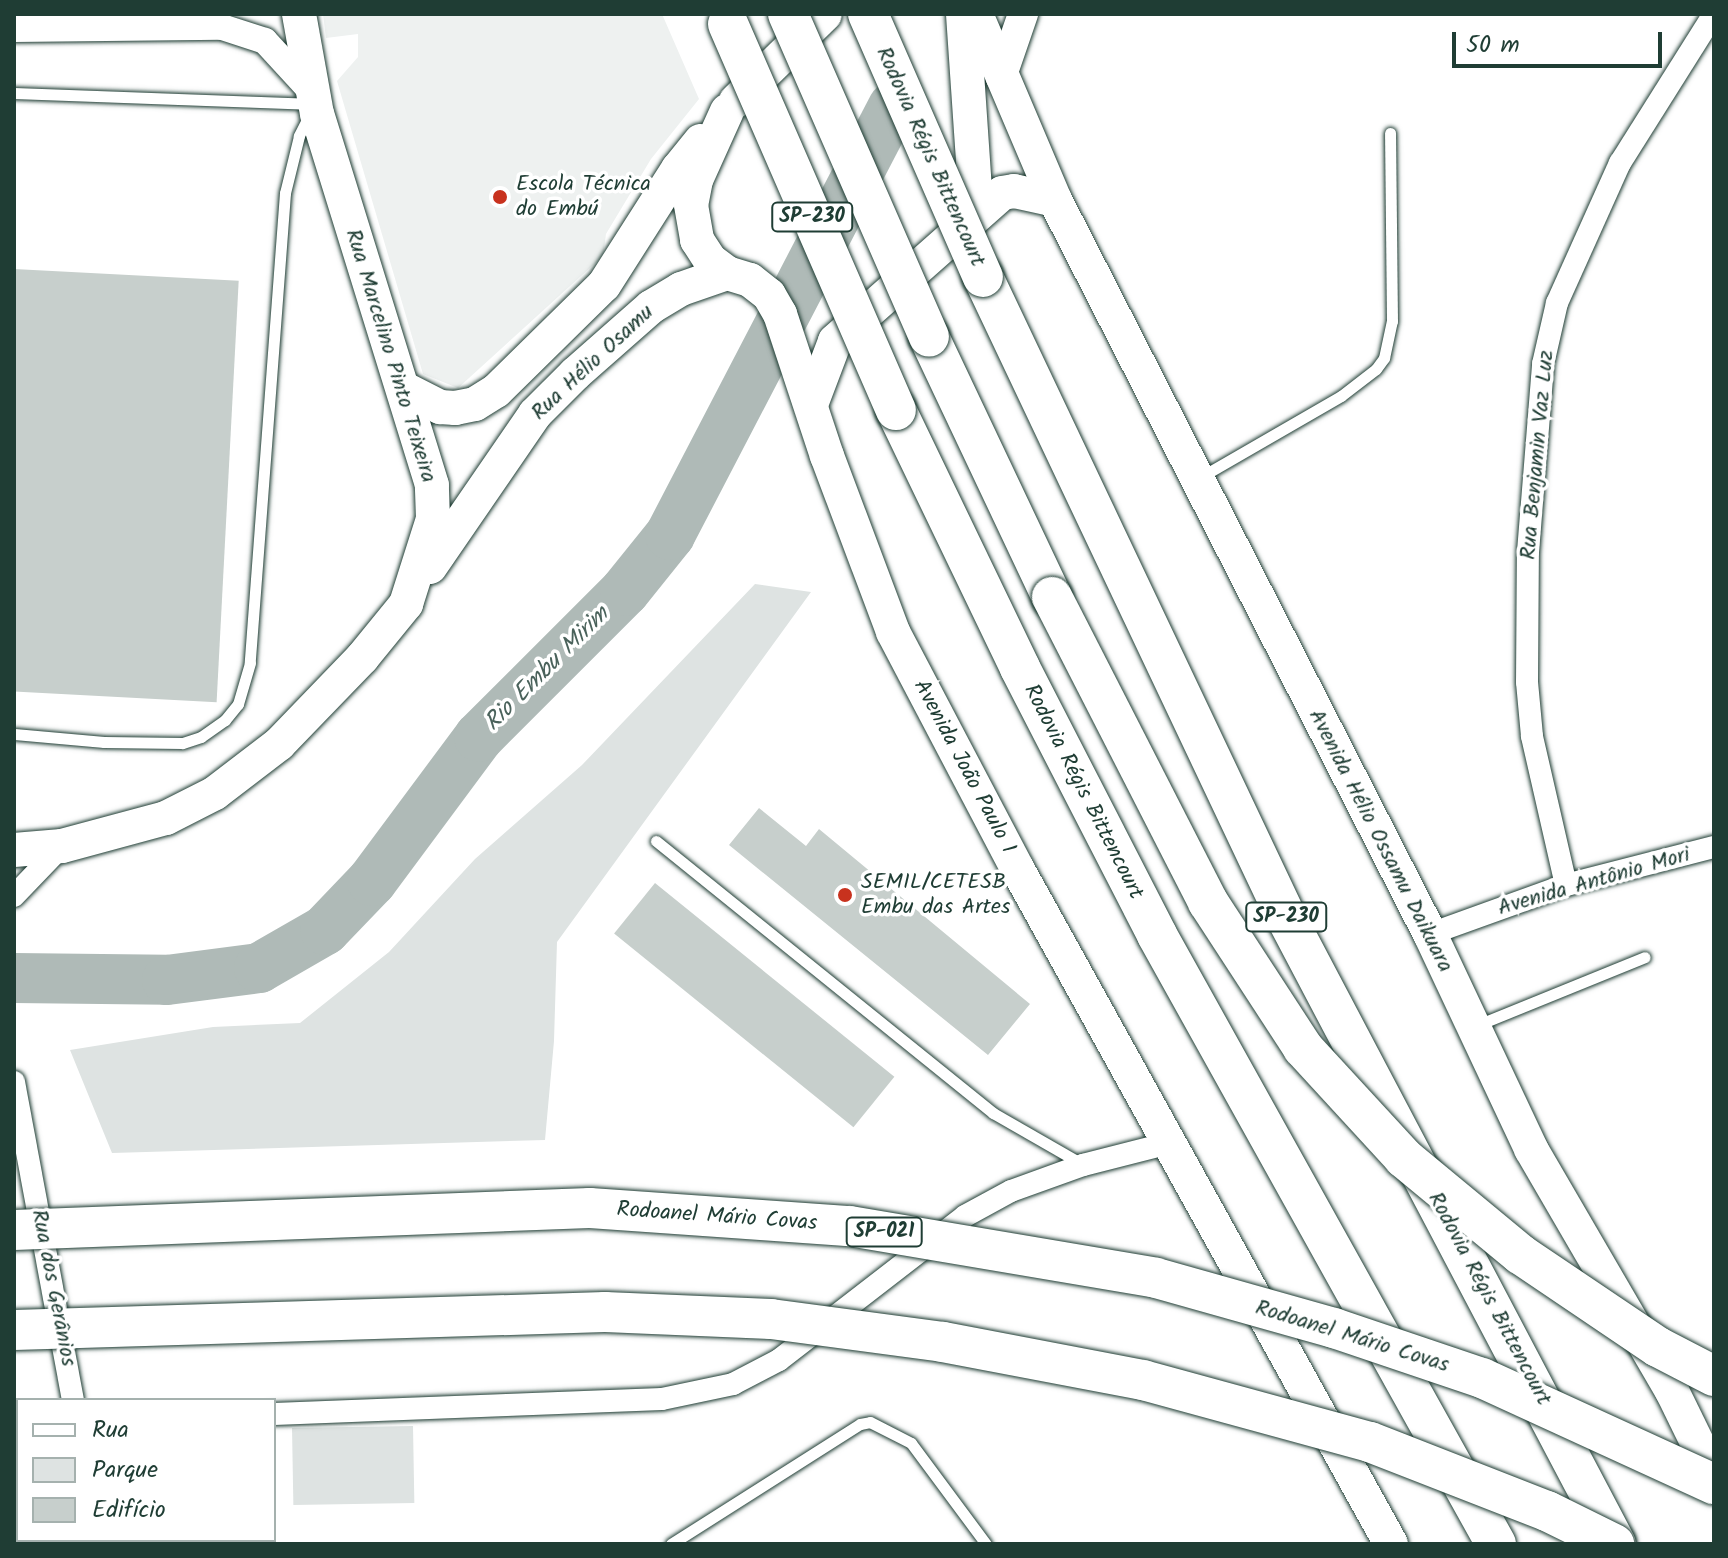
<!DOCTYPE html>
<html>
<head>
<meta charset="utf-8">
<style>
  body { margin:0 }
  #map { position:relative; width:1728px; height:1558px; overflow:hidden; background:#fff; font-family:Kalam,sans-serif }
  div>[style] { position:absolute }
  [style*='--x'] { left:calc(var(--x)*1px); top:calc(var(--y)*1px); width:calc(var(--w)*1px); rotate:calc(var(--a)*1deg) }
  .built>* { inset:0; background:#eef1f0 }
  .green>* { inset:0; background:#dee3e2; transform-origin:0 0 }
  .river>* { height:50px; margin:-25px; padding:0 25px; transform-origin:25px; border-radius:25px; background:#afbab7 }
  .building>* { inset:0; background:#c7cfcc; transform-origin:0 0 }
  .roads { filter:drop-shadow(0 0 2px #1f3d34) drop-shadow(0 0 2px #1f3d34) }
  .service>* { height:11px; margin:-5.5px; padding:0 5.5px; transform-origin:5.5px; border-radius:5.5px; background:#fff }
  .minor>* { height:22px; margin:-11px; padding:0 11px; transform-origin:11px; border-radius:11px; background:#fff }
  .tertiary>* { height:26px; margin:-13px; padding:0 13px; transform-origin:13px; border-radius:13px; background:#fff }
  .secondary>* { height:30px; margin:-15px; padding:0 15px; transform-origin:15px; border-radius:15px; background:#fff }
  .primary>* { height:34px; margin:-17px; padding:0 17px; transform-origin:17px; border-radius:17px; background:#fff }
  .motorway>* { height:40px; margin:-20px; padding:0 20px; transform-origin:20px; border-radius:20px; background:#fff }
  .bridges { filter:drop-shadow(0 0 2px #1f3d34) drop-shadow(0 0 2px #1f3d34) }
  .motorway-bridge>* { height:40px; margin:-20px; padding:0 20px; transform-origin:20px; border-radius:20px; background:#fff }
  .dots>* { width:22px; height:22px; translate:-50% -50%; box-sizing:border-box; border:4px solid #fff; border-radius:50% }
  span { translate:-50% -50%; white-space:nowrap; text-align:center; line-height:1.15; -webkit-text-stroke:7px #fff; paint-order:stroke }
  .shield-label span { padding:2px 6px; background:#fff; border:2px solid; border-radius:6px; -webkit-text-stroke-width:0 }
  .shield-label { font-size:20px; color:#1f3d34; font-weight:700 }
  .street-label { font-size:22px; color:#1f3d34 }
  .poi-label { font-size:22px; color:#1f3d34 }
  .left { translate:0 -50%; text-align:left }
  .water-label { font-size:24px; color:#4a625b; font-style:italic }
  .frame { position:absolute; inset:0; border:16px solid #1f3d34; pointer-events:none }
  .legend { position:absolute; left:16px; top:1398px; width:260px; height:144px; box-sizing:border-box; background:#fff; border:2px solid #a5b1ae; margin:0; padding:10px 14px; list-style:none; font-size:24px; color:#1f3d34 }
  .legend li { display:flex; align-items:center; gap:16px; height:40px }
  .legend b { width:40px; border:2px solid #a5b1ae }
  .scale { position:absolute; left:1452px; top:32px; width:210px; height:36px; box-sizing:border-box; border:4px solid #1f3d34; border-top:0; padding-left:10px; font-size:24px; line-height:28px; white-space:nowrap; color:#1f3d34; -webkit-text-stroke:6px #fff; paint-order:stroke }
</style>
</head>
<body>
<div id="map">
  <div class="built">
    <div style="clip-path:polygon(323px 14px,662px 14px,699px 99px,651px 159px,606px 234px,603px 256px,458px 388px,423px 374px,337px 81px,358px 57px,358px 34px,326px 38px)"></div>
  </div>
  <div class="green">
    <div style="clip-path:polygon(755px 584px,811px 592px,557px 942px,554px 1041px,545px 1140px,112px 1153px,70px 1050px,213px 1027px,300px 1023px,389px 952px,475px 859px,582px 765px)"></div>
    <div style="left:413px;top:1426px;width:77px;height:121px;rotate:89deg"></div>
  </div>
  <div class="river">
    <div style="--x:14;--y:978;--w:153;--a:0.7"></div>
    <div style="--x:167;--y:980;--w:93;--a:-7.4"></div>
    <div style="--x:259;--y:968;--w:76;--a:-29.9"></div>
    <div style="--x:325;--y:930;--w:68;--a:-46.2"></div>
    <div style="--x:372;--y:881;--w:179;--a:-53.4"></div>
    <div style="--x:479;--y:737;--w:206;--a:-45"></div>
    <div style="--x:625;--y:591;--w:72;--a:-51.2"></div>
    <div style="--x:670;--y:535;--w:483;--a:-62.5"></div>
  </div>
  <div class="building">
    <div style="left:14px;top:269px;width:225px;height:422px;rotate:3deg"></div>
    <div style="clip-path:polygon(759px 808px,806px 846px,819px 829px,1030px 1004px,988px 1055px,729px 845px)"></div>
    <div style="left:655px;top:883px;width:308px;height:65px;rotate:39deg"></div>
  </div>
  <div class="roads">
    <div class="service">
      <div style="--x:14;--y:93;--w:301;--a:2.1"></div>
      <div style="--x:315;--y:104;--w:36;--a:117"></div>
      <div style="--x:299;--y:136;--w:59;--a:103.8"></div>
      <div style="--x:285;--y:193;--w:471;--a:94.3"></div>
      <div style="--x:250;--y:663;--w:43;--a:106.3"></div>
      <div style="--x:238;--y:704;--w:21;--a:129"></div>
      <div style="--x:225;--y:720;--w:29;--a:145"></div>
      <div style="--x:201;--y:737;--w:20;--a:162"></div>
      <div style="--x:182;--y:743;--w:78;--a:-179.3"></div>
      <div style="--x:104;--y:742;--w:90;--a:-174.9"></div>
      <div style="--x:1199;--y:478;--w:164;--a:-30"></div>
      <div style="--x:1341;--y:396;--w:44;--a:-37.6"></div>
      <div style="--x:1376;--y:369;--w:14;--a:-54"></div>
      <div style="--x:1384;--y:358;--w:38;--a:-78"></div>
      <div style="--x:1392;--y:321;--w:188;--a:-90.6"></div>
      <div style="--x:656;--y:841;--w:433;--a:38.9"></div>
      <div style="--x:993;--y:1113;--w:103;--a:29.8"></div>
      <div style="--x:1475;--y:1026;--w:183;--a:-22.1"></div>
      <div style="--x:671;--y:1544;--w:224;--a:-32.4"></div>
      <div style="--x:860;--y:1424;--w:10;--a:-11"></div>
      <div style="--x:870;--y:1422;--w:46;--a:27.1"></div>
      <div style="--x:911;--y:1443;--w:126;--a:53.4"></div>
    </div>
    <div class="minor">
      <div style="--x:1566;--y:885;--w:153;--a:-102.9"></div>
      <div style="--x:1532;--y:736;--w:54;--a:-95.3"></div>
      <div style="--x:1527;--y:682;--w:130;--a:-89.6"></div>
      <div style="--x:1528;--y:552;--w:189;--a:-85.4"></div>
      <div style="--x:1543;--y:364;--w:63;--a:-77.1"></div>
      <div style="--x:1557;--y:303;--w:154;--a:-65.8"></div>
      <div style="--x:1620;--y:163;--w:176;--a:-57.8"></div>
      <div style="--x:14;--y:896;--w:69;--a:-46.2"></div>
      <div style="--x:1430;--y:934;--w:145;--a:-19.8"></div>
      <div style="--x:1566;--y:885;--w:153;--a:-14.4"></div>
      <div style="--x:14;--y:1082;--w:323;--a:79.5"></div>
      <div style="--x:274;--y:1414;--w:388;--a:-2.2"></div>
      <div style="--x:662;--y:1399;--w:73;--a:-11.9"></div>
      <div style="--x:733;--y:1384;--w:52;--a:-27.6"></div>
      <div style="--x:779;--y:1360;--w:235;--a:-37.7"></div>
      <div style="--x:965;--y:1216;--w:52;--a:-28.5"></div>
      <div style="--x:1011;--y:1191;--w:77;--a:-19.9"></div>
      <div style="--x:1083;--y:1165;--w:89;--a:-14.3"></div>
      <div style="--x:102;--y:1540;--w:4;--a:76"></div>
    </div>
    <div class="tertiary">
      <div style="--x:14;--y:29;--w:208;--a:-0.6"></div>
      <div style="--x:222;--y:27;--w:45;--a:18"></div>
      <div style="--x:265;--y:41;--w:68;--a:47.4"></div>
    </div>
    <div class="secondary">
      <div style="--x:1001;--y:78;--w:68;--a:-71"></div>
    </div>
    <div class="primary">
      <div style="--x:963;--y:14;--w:175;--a:86.1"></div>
      <div style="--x:976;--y:14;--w:202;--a:67"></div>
      <div style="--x:1055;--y:200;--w:824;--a:62.94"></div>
      <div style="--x:1430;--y:934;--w:238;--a:64.8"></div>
      <div style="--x:1531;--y:1149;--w:280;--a:59.8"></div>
      <div style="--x:1672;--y:1391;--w:96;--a:64"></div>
      <div style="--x:736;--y:101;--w:124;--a:-44.3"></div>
      <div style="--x:727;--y:111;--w:76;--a:114.2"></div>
      <div style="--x:696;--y:180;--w:25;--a:101"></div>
      <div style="--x:691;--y:205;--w:36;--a:80"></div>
      <div style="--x:697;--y:240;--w:24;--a:57"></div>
      <div style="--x:710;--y:260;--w:21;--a:37"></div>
      <div style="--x:727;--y:273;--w:24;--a:17"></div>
      <div style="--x:750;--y:280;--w:24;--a:38"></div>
      <div style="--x:769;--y:295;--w:22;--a:60"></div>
      <div style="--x:780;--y:314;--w:150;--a:71.7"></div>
      <div style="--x:827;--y:456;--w:188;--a:69.4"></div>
      <div style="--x:893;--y:632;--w:269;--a:62.3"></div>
      <div style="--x:1018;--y:870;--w:770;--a:61.04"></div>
      <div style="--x:403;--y:388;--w:42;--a:27.2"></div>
      <div style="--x:440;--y:407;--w:15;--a:4"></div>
      <div style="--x:455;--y:408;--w:20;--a:-11"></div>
      <div style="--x:475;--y:404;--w:25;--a:-32"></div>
      <div style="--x:496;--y:391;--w:151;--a:-44.5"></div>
      <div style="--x:604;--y:285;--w:138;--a:-57.5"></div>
      <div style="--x:678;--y:169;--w:36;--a:-51"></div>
      <div style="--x:812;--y:402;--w:65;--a:-69.3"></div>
      <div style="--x:835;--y:341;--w:223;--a:-41.5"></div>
      <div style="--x:1002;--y:193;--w:12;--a:-9"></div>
      <div style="--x:1014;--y:191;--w:42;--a:12.4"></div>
      <div style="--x:430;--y:567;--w:186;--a:-55.5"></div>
      <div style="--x:535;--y:414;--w:57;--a:-45"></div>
      <div style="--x:575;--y:374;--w:101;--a:-41.4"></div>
      <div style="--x:651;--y:307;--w:35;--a:-31"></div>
      <div style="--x:681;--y:289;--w:49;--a:-19.2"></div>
      <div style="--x:14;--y:850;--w:48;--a:-4.8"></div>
      <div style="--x:62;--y:846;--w:108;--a:-15.1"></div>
      <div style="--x:166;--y:818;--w:55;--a:-27"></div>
      <div style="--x:215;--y:793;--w:81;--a:-37.4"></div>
      <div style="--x:279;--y:744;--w:120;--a:-46"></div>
      <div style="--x:362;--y:658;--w:70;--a:-50.8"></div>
      <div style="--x:406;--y:604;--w:89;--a:-72.4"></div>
      <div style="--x:433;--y:519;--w:34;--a:-92"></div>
      <div style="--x:432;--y:485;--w:388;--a:-107.2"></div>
      <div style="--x:317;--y:114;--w:102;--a:-100.2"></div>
    </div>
    <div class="motorway">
      <div style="--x:983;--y:277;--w:710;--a:64.66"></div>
      <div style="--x:1287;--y:919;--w:706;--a:62.24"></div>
      <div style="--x:929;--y:337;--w:288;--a:64.7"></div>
      <div style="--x:896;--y:410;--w:286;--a:64.3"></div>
      <div style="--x:1020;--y:668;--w:300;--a:62.8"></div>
      <div style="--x:1157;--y:935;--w:697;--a:60.9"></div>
    </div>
  </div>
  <div class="bridges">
    <div class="motorway-bridge">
      <div style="--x:788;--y:14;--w:352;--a:66.4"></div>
      <div style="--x:868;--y:14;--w:287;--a:66.4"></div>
      <div style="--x:728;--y:24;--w:421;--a:66.5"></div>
      <div style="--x:1052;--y:597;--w:343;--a:62.9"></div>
      <div style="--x:1208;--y:902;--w:174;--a:56.9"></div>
      <div style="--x:1303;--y:1048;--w:149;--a:47.4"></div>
      <div style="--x:1404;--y:1158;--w:151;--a:39.6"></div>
      <div style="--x:1520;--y:1254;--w:166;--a:34"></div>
      <div style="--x:1658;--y:1347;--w:63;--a:27.4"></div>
      <div style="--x:14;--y:1230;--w:576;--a:-2.19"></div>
      <div style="--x:590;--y:1208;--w:261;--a:4"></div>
      <div style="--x:850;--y:1226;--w:310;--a:9.6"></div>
      <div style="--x:1156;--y:1278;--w:185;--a:15.7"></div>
      <div style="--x:1334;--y:1328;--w:156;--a:18.7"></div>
      <div style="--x:1482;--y:1378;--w:255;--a:24.6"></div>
      <div style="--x:14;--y:1330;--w:591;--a:-1.74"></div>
      <div style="--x:605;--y:1312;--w:166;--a:2.4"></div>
      <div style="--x:771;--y:1319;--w:174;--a:7.6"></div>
      <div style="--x:943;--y:1342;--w:204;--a:10.8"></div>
      <div style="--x:1143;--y:1380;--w:235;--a:15.3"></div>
      <div style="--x:1370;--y:1442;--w:190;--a:21.3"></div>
      <div style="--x:1547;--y:1511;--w:75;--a:26.2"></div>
    </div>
  </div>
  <div class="dots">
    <div style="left:500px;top:197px;background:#c8321e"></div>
    <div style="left:845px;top:895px;background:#c8321e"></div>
  </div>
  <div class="shield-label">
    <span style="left:812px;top:217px">SP-230</span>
    <span style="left:1286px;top:917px">SP-230</span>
    <span style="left:884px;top:1232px">SP-021</span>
  </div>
  <div class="street-label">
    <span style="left:930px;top:157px;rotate:66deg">Rodovia Régis Bittencourt</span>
    <span style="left:390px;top:356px;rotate:73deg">Rua Marcelino Pinto Teixeira</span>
    <span style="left:593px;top:363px;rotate:-43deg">Rua Hélio Osamu</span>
    <span style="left:1538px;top:455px;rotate:-85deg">Rua Benjamin Vaz Luz</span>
    <span style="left:964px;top:767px;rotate:62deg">Avenida João Paulo I</span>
    <span style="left:1083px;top:792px;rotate:63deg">Rodovia Régis Bittencourt</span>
    <span style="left:1380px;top:841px;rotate:63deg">Avenida Hélio Ossamu Daikuara</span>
    <span style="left:1594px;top:882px;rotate:-16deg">Avenida Antônio Mori</span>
    <span style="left:717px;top:1217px;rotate:4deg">Rodoanel Mário Covas</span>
    <span style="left:53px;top:1288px;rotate:79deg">Rua dos Gerânios</span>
    <span style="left:1489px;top:1299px;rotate:62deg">Rodovia Régis Bittencourt</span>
    <span style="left:1352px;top:1337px;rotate:17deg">Rodoanel Mário Covas</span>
  </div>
  <div class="poi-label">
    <span class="left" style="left:516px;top:197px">Escola Técnica<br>do Embú</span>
    <span class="left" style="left:861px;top:895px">SEMIL/CETESB<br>Embu das Artes</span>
  </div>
  <div class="water-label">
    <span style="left:547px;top:669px;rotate:-45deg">Rio Embu Mirim</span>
  </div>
  <div class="frame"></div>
  <ul class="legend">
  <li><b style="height:10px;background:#fff"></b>Rua</li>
  <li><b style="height:22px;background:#dee3e2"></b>Parque</li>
  <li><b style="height:22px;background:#c7cfcc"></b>Edifício</li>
  </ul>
  <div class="scale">50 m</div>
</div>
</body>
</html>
